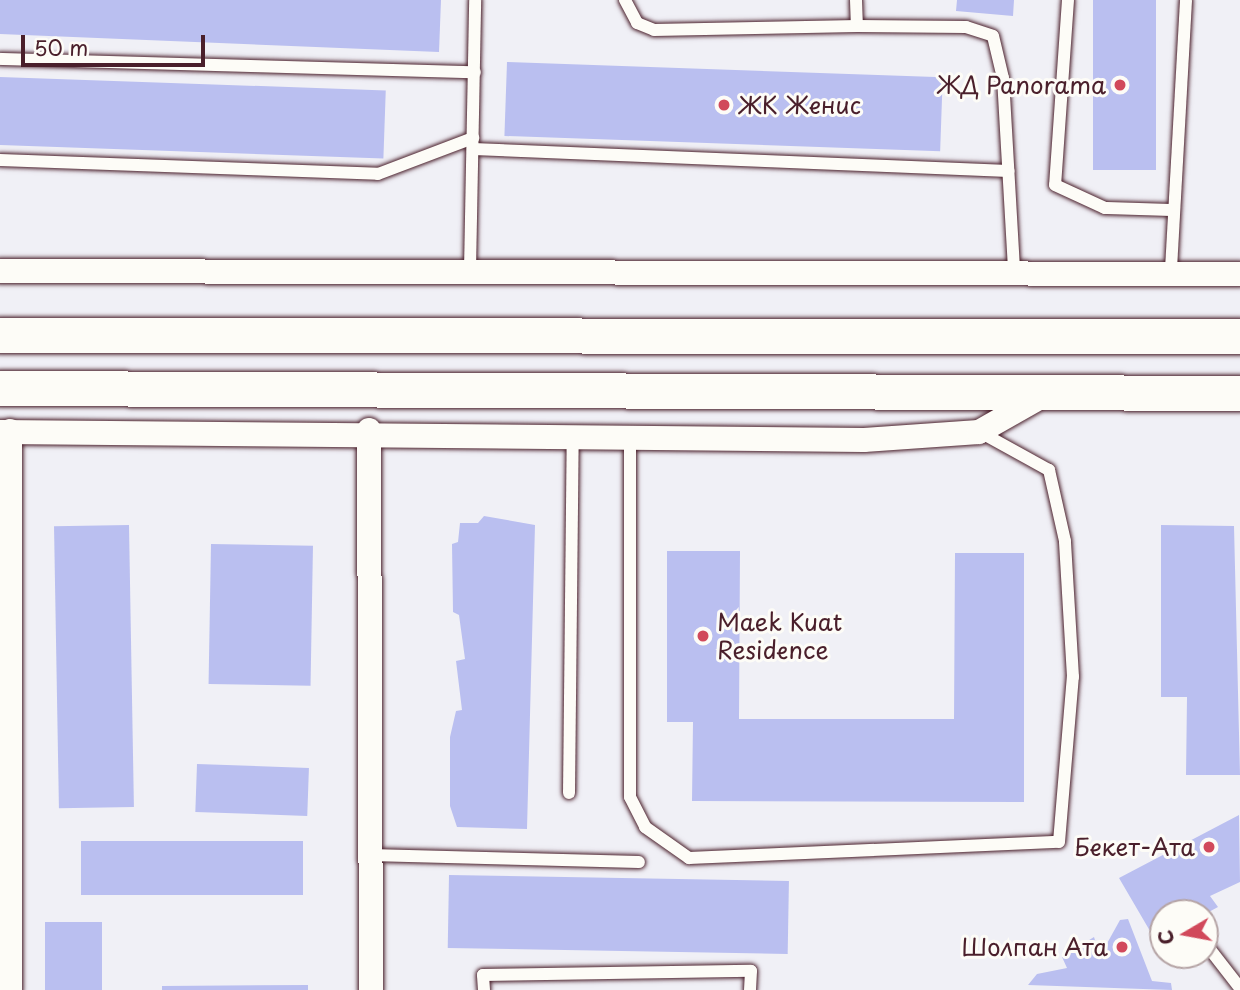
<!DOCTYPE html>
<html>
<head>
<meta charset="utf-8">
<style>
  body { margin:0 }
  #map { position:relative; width:1240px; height:990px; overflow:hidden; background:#f0f0f6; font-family:"Playpen Sans",sans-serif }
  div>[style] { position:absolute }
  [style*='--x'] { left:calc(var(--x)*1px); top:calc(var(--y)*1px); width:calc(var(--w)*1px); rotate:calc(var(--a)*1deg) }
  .building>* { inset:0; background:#babff0; transform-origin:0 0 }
  .roads { filter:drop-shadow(0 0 2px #4a1f2b) drop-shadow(0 0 2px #4a1f2b) }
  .lane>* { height:12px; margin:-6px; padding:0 6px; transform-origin:6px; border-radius:6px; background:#fdfcf7 }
  .street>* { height:24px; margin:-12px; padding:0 12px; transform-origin:12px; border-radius:12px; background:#fdfcf7 }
  .secondary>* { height:35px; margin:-17.5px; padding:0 17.5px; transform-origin:17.5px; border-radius:17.5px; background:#fdfcf7 }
  .dots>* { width:19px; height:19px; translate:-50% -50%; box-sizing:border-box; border:4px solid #fdfcf7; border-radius:50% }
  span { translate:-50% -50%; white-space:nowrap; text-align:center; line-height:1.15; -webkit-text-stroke:6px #fdfcf7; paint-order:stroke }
  .poi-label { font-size:24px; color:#4a1f2b }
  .right { translate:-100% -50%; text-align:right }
  .left { translate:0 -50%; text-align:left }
  .north { position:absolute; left:1149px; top:899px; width:70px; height:70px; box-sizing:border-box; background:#fdfcf7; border:2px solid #b5a4a5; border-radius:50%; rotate:260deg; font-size:19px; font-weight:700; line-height:28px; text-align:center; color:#4a1f2b }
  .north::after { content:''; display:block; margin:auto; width:24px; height:32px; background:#d1495b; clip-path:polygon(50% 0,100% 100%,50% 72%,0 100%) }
  .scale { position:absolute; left:21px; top:35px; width:184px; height:32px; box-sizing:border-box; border:4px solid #4a1f2b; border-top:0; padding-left:9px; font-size:21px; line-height:24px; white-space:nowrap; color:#4a1f2b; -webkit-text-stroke:5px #fdfcf7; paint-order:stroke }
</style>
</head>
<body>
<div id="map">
  <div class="building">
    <div style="clip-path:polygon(0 0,441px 0,439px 52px,0 34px)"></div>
    <div style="clip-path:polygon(957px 0,1014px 0,1013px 16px,956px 11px)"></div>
    <div style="left:1093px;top:0;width:63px;height:170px"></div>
    <div style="left:507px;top:62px;width:436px;height:74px;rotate:2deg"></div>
    <div style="left:0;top:77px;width:386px;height:68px;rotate:2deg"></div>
    <div style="clip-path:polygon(484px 516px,535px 525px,527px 829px,457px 827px,450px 806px,450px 737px,456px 711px,462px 710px,456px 661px,465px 659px,459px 615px,453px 612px,452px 544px,458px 542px,460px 523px,478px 523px)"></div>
    <div style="left:129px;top:525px;width:282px;height:75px;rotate:89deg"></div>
    <div style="clip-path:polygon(1161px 525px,1234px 526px,1240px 775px,1186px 775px,1187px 697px,1161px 697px)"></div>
    <div style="left:211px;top:544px;width:102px;height:140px;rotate:1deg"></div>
    <div style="clip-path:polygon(667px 551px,740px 551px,739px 719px,954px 719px,955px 553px,1024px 553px,1024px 802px,692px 801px,693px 722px,667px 722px)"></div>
    <div style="left:197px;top:764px;width:112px;height:48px;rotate:2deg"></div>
    <div style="clip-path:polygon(1239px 815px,1240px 882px,1210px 896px,1218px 907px,1205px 914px,1184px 908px,1163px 913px,1163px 922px,1150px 931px,1119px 878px)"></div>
    <div style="left:81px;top:841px;width:222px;height:54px"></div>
    <div style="left:449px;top:875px;width:340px;height:73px;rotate:1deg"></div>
    <div style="clip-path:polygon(1128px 919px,1152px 981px,1171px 983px,1172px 990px,1028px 985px,1037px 974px,1067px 968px,1062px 957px,1094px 937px,1100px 956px,1120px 920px)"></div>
    <div style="left:45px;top:922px;width:57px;height:68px"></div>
    <div style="clip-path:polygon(308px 985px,308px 990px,162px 990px,162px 986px)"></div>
  </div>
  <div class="roads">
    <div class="lane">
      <div style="--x:625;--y:0;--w:26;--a:62"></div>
      <div style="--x:637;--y:23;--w:18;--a:22"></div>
      <div style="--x:654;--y:30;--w:203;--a:-1.1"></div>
      <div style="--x:856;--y:0;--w:26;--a:88"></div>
      <div style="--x:857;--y:26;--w:109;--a:0.5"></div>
      <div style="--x:966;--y:27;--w:28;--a:18"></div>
      <div style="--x:993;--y:36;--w:43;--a:76.6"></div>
      <div style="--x:1003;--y:78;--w:191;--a:86.7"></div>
      <div style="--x:1068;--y:0;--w:185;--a:94"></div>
      <div style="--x:1055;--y:185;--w:55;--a:24.7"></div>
      <div style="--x:1105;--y:208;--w:68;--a:1.7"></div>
      <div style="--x:0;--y:59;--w:475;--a:1.6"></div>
      <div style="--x:473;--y:149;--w:536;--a:2.35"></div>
      <div style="--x:0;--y:160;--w:378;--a:2.1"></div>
      <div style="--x:378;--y:174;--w:102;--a:-20.8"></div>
      <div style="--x:1171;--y:269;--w:269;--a:-86.8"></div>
      <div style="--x:470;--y:270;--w:270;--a:-88.9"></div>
      <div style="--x:630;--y:436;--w:361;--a:90"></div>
      <div style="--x:630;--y:797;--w:34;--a:63"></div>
      <div style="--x:645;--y:827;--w:54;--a:35.2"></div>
      <div style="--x:689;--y:858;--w:370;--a:-2.5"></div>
      <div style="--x:1059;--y:842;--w:166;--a:-85.2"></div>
      <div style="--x:1073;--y:677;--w:136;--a:-93.4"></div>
      <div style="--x:1065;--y:541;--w:73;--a:-102.7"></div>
      <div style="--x:1049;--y:470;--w:79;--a:-151.2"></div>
      <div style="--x:569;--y:793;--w:355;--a:-89.4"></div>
      <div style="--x:370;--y:855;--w:269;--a:1.5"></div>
      <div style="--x:1205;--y:943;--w:57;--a:52.1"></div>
      <div style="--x:484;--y:990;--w:15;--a:-94"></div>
      <div style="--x:483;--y:975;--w:268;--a:-0.9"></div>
      <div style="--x:751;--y:971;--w:19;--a:93"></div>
    </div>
    <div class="street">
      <div style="--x:0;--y:271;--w:1240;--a:0.14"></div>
      <div style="--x:369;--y:430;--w:560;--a:89.8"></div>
      <div style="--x:0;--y:432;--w:864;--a:0.53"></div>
      <div style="--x:864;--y:440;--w:115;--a:-4"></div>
      <div style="--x:979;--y:432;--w:77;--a:-29.6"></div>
      <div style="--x:10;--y:990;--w:559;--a:-90"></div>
    </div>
    <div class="secondary">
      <div style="--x:0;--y:335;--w:1240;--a:0.05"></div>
      <div style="--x:0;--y:388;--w:1240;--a:0.23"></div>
    </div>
  </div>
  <div class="dots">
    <div style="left:1120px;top:85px;background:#d1495b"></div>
    <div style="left:724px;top:105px;background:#d1495b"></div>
    <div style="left:703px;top:636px;background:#d1495b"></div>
    <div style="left:1209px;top:847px;background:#d1495b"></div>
    <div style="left:1122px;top:947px;background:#d1495b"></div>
  </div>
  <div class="poi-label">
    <span class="right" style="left:1106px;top:85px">ЖД Panorama</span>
    <span class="left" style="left:738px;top:105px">ЖК Женис</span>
    <span class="left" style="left:717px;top:636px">Maek Kuat<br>Residence</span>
    <span class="right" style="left:1195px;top:847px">Бекет-Ата</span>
    <span class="right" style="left:1108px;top:947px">Шолпан Ата</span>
  </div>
  <div class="north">С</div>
  <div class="scale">50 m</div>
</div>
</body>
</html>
